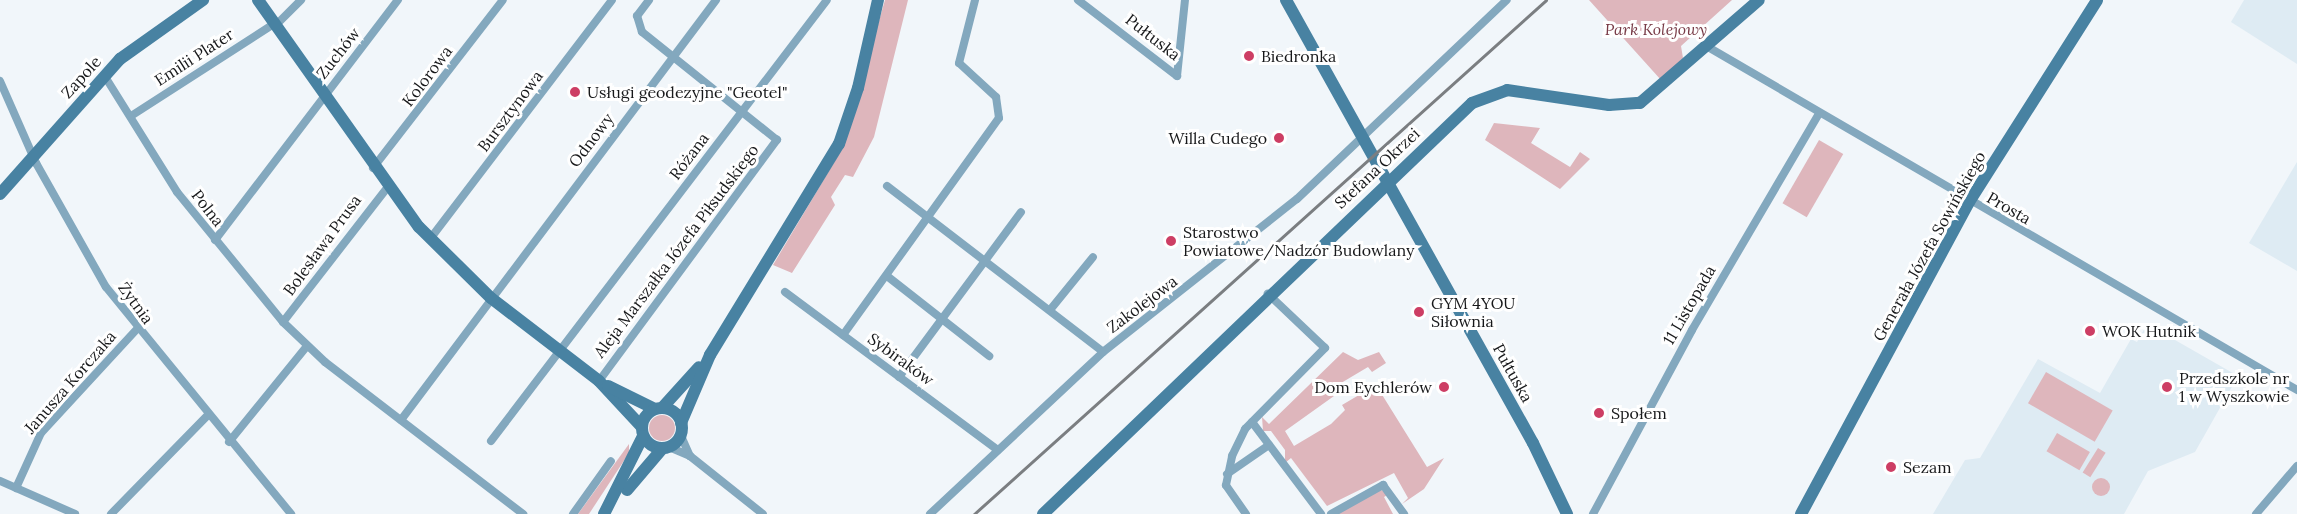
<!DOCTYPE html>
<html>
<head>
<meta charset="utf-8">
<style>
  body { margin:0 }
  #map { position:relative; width:2297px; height:514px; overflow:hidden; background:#f1f6fa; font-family:Lora,serif }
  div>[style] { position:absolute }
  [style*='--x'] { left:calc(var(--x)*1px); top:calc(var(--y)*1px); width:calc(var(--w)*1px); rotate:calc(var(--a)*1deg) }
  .built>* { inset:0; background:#deebf3 }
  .green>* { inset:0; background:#deb6bc; transform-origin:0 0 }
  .round { border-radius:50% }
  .street>* { height:8px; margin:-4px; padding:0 4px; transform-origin:4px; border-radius:4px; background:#83a8be }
  .secondary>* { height:12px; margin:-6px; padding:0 6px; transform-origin:6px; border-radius:6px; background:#4882a2 }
  .secondary>.ring { margin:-6px; padding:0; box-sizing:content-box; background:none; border:12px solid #4882a2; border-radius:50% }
  .rail>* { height:3px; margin:-1.5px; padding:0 1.5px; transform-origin:1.5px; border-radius:1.5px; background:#7b7e81 }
  .dots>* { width:16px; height:16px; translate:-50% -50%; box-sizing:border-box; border:3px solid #fff; border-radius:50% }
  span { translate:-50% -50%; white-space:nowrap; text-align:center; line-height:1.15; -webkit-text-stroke:6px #fff; paint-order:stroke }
  .park-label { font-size:16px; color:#773a46; font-style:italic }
  .street-label { font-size:16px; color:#17181a }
  .poi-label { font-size:16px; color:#17181a }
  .left { translate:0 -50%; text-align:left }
  .right { translate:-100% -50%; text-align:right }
</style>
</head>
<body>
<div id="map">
  <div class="built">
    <div style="clip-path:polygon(2244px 0,2297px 0,2297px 64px,2231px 22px)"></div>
    <div style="clip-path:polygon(2297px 162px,2297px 271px,2249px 243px)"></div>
    <div style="clip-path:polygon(2147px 324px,2238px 376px,2195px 452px,2148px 471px,2124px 514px,1933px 514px,1965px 460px,1980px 458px,2038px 359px,2100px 393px,2131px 339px,2137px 342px)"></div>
  </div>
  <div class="green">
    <div style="clip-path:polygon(885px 0,908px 0,874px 137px,853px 177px,845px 175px,831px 197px,835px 205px,792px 273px,773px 265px,842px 149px)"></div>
    <div style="clip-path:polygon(1589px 0,1732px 0,1681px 46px,1683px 58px,1661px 80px)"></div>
    <div style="clip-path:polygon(1494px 123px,1540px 128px,1531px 143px,1570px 167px,1580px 152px,1590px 159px,1560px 189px,1485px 140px)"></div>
    <div style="left:1819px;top:140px;width:28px;height:73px;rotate:30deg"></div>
    <div style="clip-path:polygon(1343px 352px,1358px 360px,1379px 352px,1386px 363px,1372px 372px,1368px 367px,1331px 389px,1334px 396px,1285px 431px,1294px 446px,1331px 424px,1345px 410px,1342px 405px,1376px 385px,1427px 467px,1444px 458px,1424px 489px,1402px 504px,1408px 498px,1394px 473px,1327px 506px,1291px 458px,1285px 463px,1285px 450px,1271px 431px,1263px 431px,1262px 417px,1269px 424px)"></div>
    <div style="left:2046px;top:372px;width:77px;height:36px;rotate:30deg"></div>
    <div class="round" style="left:649px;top:415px;width:26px;height:26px"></div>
    <div style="left:2057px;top:433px;width:38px;height:21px;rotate:30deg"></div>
    <div style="clip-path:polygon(629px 444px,629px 453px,589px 514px,578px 514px)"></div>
    <div style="left:2098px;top:448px;width:9px;height:29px;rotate:32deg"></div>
    <div class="round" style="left:2092px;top:478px;width:18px;height:18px"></div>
    <div style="clip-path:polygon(1379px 489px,1389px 494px,1384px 497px,1393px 514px,1336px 514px)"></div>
  </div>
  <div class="street">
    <div style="--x:1078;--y:0;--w:125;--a:37.5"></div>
    <div style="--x:275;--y:26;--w:37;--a:-45"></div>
    <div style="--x:1708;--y:47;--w:682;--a:30.21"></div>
    <div style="--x:104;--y:75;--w:138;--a:58"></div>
    <div style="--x:177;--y:192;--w:168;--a:50.8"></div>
    <div style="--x:283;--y:322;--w:58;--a:43.6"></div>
    <div style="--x:325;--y:362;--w:250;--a:37.5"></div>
    <div style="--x:1177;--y:76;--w:76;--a:-84"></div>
    <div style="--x:0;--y:81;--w:90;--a:66.3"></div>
    <div style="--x:36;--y:163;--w:142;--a:60.6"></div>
    <div style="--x:106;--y:287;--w:293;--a:50.8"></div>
    <div style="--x:131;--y:116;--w:170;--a:-32.8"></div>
    <div style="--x:373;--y:168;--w:212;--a:-52.3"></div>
    <div style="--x:887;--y:186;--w:272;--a:37.5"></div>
    <div style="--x:430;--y:239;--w:300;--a:-52.7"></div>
    <div style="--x:215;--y:240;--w:302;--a:-52.7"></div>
    <div style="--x:887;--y:276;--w:130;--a:38.1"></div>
    <div style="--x:785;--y:292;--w:265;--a:36.6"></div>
    <div style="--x:1050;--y:310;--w:68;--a:-50.9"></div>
    <div style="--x:283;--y:322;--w:170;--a:-52.2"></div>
    <div style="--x:843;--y:335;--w:267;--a:-54.3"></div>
    <div style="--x:999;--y:118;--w:21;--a:-98"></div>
    <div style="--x:996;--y:97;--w:50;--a:-137.4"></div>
    <div style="--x:959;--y:63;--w:65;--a:-75.7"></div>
    <div style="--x:899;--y:377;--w:205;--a:-53.5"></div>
    <div style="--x:599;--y:381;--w:300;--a:-53.6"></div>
    <div style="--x:777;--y:140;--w:173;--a:-141.3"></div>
    <div style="--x:642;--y:32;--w:17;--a:-107"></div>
    <div style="--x:637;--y:16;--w:20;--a:-53"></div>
    <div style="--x:401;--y:420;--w:525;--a:-53.13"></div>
    <div style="--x:1252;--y:422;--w:115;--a:53.1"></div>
    <div style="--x:681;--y:436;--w:22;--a:66"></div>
    <div style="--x:491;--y:441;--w:554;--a:-52.7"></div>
    <div style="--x:229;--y:442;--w:124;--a:-50.9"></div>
    <div style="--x:669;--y:447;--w:23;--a:23"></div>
    <div style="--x:690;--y:456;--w:93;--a:38.5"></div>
    <div style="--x:1227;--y:474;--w:51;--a:-34.6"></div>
    <div style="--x:0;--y:481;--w:82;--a:23.7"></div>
    <div style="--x:16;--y:488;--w:60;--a:-65.6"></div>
    <div style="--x:41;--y:433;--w:140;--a:-47.3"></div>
    <div style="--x:111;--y:514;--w:137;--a:-45.6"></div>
    <div style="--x:573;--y:514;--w:65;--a:-54.4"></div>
    <div style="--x:930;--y:514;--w:237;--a:-43.1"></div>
    <div style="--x:1103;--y:352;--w:247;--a:-38.3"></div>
    <div style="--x:1297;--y:199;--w:289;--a:-43.5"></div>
    <div style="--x:1246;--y:514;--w:35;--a:-125"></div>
    <div style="--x:1226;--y:485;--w:30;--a:-78"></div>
    <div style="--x:1232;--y:456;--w:30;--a:-64"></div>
    <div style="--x:1245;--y:429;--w:114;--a:-45.4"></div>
    <div style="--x:1325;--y:348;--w:79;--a:-136.5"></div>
    <div style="--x:1331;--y:514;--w:60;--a:-29.1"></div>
    <div style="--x:1383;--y:485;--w:36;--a:54"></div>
    <div style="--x:1593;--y:514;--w:209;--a:-61.7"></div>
    <div style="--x:1692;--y:330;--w:249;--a:-59.6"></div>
    <div style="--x:2256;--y:514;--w:63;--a:-49.5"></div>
  </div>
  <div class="secondary">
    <div style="--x:258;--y:0;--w:278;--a:54.7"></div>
    <div style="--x:419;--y:227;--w:101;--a:44.6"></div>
    <div style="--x:491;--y:298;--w:136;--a:37.5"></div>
    <div style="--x:599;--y:381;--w:62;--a:47"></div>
    <div style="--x:1286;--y:0;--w:507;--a:60.86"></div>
    <div style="--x:1533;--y:443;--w:79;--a:64.4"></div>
    <div style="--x:0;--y:194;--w:181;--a:-48.4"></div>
    <div style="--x:120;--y:59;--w:102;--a:-35.4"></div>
    <div style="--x:608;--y:386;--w:52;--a:26.1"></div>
    <div class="ring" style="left:642px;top:408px;width:28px;height:28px"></div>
    <div style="--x:662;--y:408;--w:55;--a:-47.9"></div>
    <div style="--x:681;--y:423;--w:74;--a:-66.9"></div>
    <div style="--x:710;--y:355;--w:247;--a:-58.6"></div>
    <div style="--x:839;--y:144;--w:59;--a:-71.3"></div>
    <div style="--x:858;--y:88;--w:90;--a:-77.2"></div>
    <div style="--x:627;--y:490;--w:54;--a:-49.5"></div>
    <div style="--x:604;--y:514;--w:87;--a:-63.4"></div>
    <div style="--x:1043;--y:514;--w:594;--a:-43.77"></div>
    <div style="--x:1472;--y:103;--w:37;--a:-20"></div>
    <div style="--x:1507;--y:90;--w:103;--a:8.4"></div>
    <div style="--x:1609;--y:105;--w:31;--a:-4"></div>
    <div style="--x:1640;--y:103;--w:157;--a:-40.9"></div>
    <div style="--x:1801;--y:514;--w:354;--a:-61.7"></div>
    <div style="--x:1969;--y:202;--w:239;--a:-57.6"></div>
  </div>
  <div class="rail">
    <div style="--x:974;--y:514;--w:769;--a:-41.94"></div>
  </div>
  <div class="dots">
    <div style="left:1249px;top:56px;background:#cd3e64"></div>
    <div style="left:575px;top:92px;background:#cd3e64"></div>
    <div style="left:1279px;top:138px;background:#cd3e64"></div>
    <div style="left:1171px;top:241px;background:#cd3e64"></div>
    <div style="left:1419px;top:312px;background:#cd3e64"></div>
    <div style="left:2090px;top:331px;background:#cd3e64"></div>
    <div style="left:1444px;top:387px;background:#cd3e64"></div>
    <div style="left:2167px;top:387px;background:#cd3e64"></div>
    <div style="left:1599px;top:413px;background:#cd3e64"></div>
    <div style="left:1891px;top:467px;background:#cd3e64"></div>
  </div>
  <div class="park-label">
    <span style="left:1656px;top:29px">Park Kolejowy</span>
  </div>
  <div class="street-label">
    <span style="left:1153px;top:37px;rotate:38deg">Pułtuska</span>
    <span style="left:338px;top:53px;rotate:-52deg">Zuchów</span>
    <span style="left:194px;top:57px;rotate:-33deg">Emilii Plater</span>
    <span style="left:427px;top:76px;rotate:-53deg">Kolorowa</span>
    <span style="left:81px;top:77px;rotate:-48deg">Zapole</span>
    <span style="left:510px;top:111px;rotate:-53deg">Bursztynowa</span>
    <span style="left:591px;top:140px;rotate:-53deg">Odnowy</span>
    <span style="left:689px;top:156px;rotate:-53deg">Różana</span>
    <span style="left:1377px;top:168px;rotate:-43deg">Stefana Okrzei</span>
    <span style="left:208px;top:208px;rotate:52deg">Polna</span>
    <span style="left:2009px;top:208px;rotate:30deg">Prosta</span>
    <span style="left:322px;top:245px;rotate:-54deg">Bolesława Prusa</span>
    <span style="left:1929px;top:246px;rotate:-61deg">Generała Józefa Sowińskiego</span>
    <span style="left:676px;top:251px;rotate:-53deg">Aleja Marszałka Józefa Piłsudskiego</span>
    <span style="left:136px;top:303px;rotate:54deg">Żytnia</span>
    <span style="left:1142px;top:304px;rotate:-37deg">Zakolejowa</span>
    <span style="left:1689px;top:305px;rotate:-60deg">11 Listopada</span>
    <span style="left:901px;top:359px;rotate:36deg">Sybiraków</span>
    <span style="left:1513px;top:373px;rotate:61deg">Pułtuska</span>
    <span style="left:70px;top:382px;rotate:-49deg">Janusza Korczaka</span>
  </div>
  <div class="poi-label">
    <span class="left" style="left:1261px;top:56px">Biedronka</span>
    <span class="left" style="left:587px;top:92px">Usługi geodezyjne "Geotel"</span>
    <span class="right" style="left:1267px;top:138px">Willa Cudego</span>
    <span class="left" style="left:1183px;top:241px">Starostwo<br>Powiatowe/Nadzór Budowlany</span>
    <span class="left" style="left:1431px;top:312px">GYM 4YOU<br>Siłownia</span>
    <span class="left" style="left:2102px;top:331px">WOK Hutnik</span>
    <span class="left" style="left:2179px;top:387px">Przedszkole nr<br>1 w Wyszkowie</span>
    <span class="right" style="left:1432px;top:387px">Dom Eychlerów</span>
    <span class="left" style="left:1611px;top:413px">Społem</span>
    <span class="left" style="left:1903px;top:467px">Sezam</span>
  </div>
</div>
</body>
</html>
